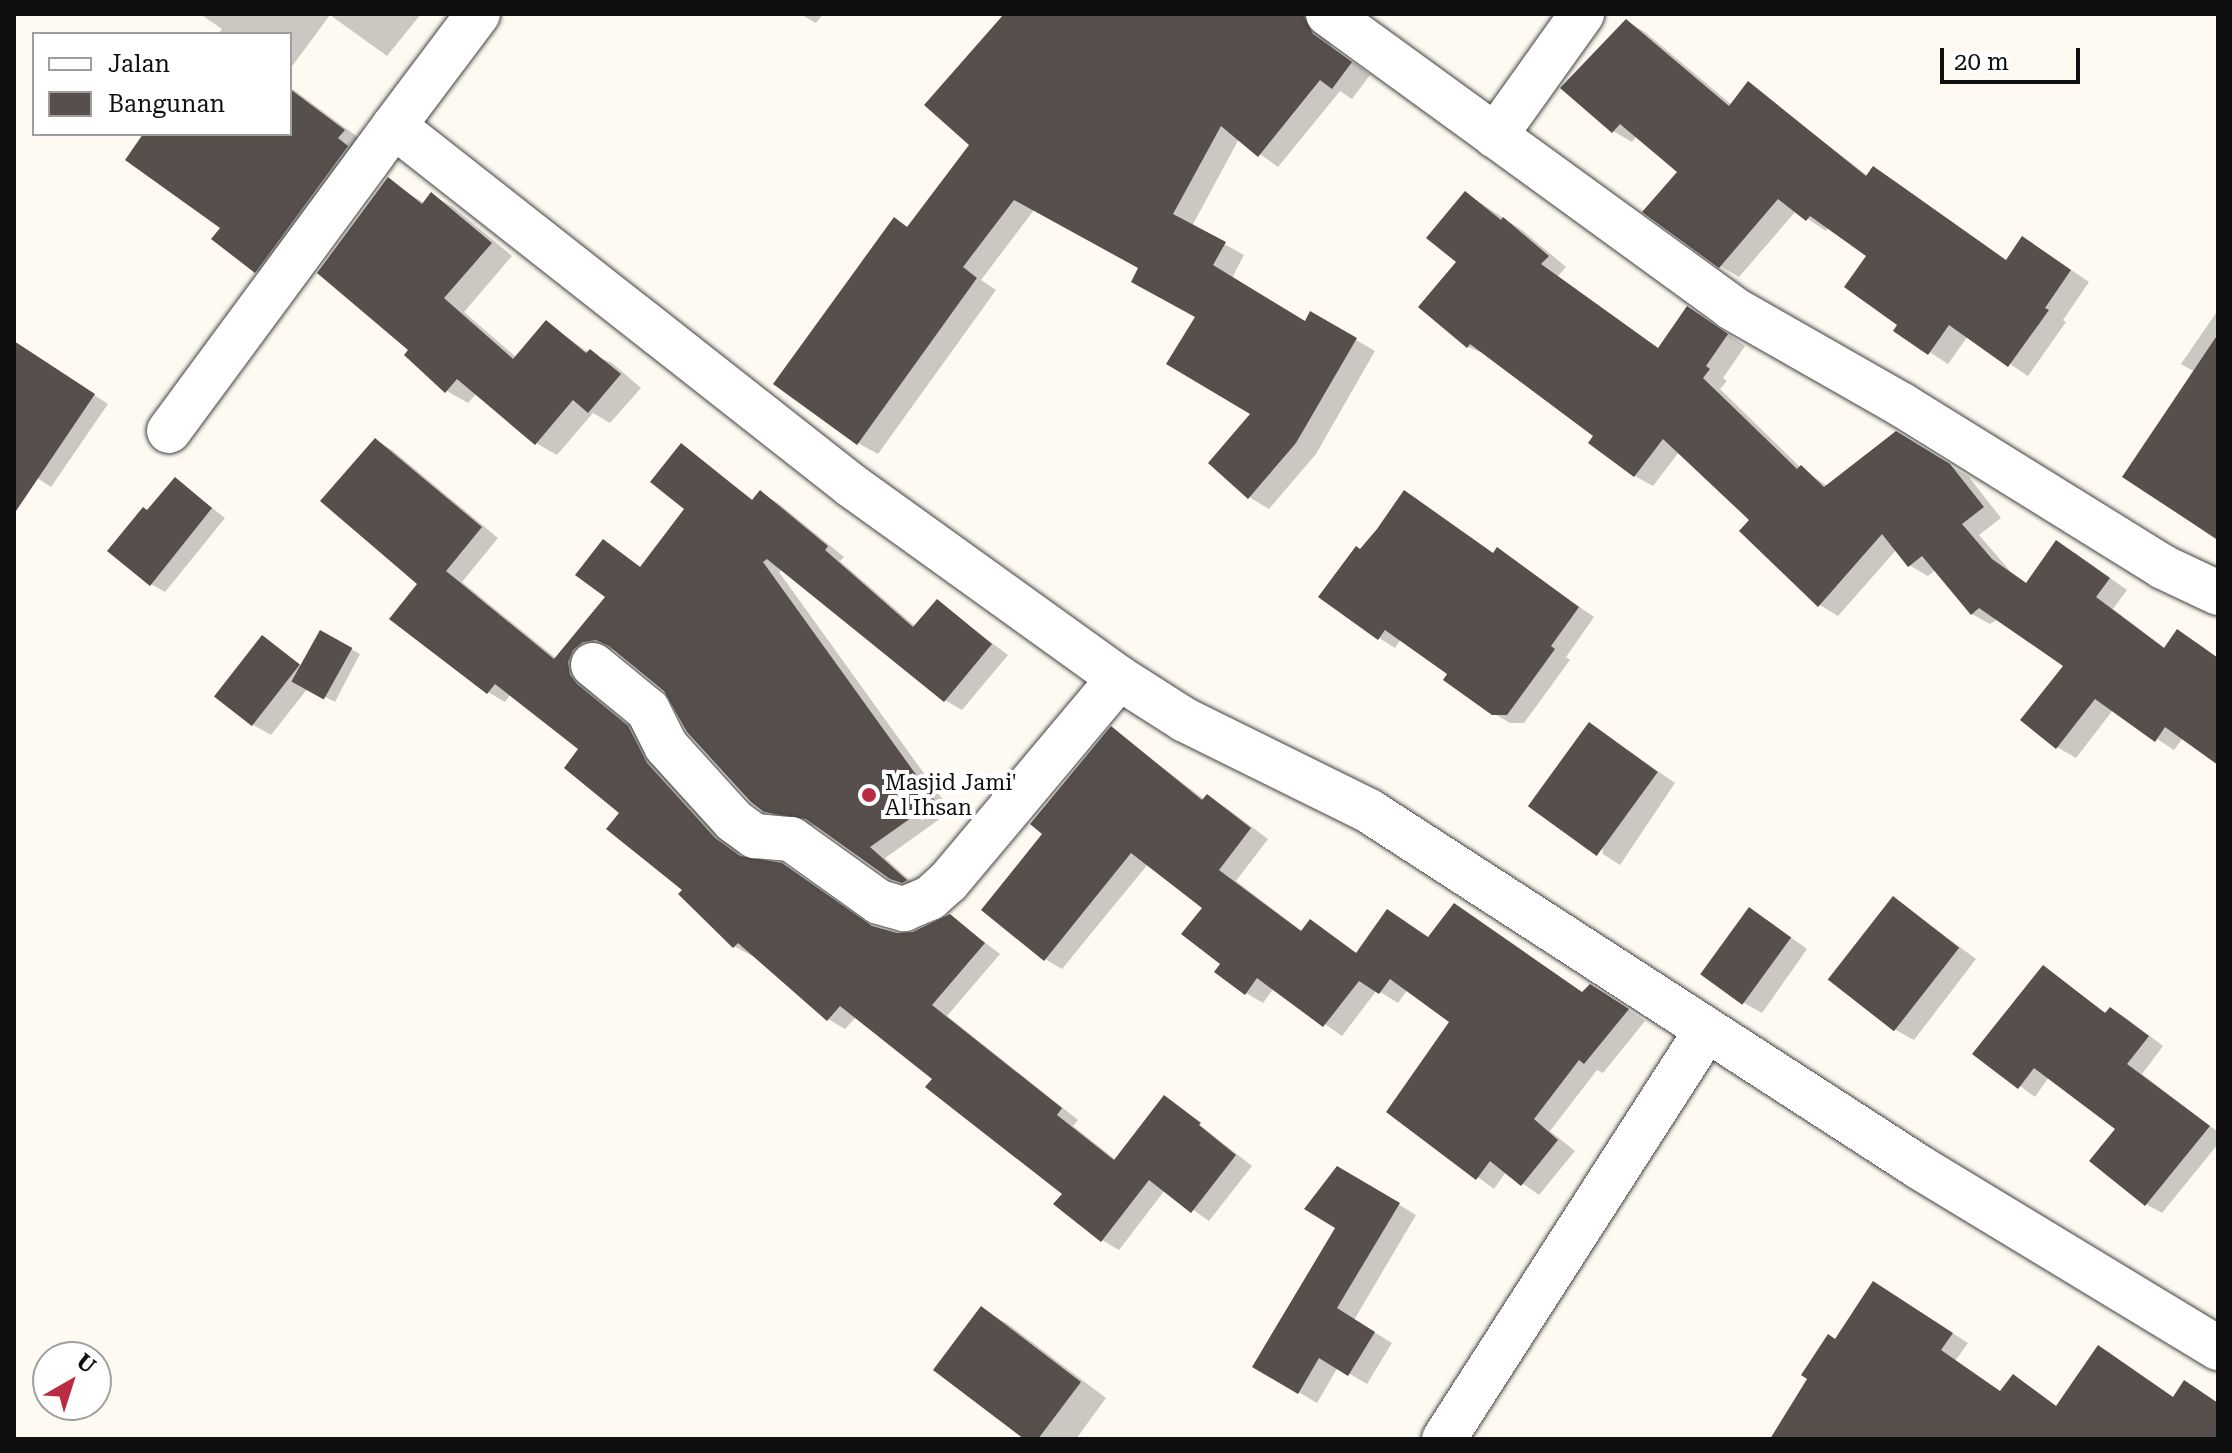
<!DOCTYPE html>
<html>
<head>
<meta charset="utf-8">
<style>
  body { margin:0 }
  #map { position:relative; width:2232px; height:1453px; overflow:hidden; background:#fefaf2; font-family:"Roboto Serif",serif }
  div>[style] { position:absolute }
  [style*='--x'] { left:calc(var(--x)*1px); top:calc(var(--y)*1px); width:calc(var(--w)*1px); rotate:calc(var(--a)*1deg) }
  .shadow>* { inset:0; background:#0003 }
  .building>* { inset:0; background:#574f4c; transform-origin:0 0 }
  .roads { filter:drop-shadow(0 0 2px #424242) drop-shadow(0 0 2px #424242) }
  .street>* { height:44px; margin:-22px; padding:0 22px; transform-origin:22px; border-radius:22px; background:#fff }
  .dots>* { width:22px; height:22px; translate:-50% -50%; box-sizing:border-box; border:4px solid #fff; border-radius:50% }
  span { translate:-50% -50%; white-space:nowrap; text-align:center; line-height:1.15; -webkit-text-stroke:8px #fff; paint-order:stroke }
  .poi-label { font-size:22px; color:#0f0f0f }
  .left { translate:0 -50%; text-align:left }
  .frame { position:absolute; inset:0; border:16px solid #0f0f0f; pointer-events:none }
  .legend { position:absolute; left:32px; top:32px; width:260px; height:104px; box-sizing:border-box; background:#fff; border:2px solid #9f9f9f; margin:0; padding:10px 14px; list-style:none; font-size:24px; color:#0f0f0f }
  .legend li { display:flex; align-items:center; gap:16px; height:40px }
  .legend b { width:40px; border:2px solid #9f9f9f }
  .north { position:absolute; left:32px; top:1341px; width:80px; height:80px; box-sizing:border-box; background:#fff; border:2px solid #9f9f9f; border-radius:50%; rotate:39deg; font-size:22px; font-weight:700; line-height:32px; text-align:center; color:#0f0f0f }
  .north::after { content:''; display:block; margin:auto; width:28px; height:36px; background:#ba2c43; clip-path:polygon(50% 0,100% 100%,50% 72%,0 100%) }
  .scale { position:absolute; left:1940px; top:48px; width:140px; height:36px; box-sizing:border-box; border:4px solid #0f0f0f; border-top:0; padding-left:10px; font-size:24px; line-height:28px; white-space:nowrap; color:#0f0f0f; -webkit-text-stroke:6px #fff; paint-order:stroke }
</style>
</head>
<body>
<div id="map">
  <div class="shadow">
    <div style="clip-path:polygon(200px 14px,421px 14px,387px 56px,330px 15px,290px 69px,290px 34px,218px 34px,222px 29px)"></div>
    <div style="clip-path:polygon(800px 14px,823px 14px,816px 23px)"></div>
    <div style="clip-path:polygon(999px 14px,1314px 14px,1332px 47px,1370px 75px,1352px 99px,1340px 91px,1278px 167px,1239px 139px,1192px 226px,1244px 255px,1232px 278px,1306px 323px,1311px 314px,1375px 351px,1316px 454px,1269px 509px,1249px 497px,1211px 463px,1253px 414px,1198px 316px,1140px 268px,1034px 210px,981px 280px,996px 290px,878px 454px,858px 443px,894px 219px,909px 228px,972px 145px,1003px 18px)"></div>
    <div style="clip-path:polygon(1626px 21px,1645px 32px,1732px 105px,1748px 84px,1868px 176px,1874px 168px,1892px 179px,2007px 261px,2042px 250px,2089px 282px,2063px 320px,2066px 322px,2028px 376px,1968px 336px,1948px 364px,1895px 330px,1900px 324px,1869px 256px,1829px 227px,1826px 231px,1796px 211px,1739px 277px,1720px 266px,1679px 172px,1637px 136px,1632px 142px,1613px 131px)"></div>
    <div style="clip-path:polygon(290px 87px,367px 144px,279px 285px,256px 271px,146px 134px,290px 134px)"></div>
    <div style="clip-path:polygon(388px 180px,424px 203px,432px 195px,453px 207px,512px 256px,464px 312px,517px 358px,546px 322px,589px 353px,612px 363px,641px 388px,610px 423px,593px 413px,557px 455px,536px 443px,477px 393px,468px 403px,447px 391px,411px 349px)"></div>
    <div style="clip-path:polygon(1465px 193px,1522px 230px,1566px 267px,1558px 276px,1659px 349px,1705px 319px,1745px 346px,1723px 378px,1727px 381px,1720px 389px,1801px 468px,1829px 487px,1915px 444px,1969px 477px,2001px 518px,1979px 535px,2011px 572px,2028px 584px,2075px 553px,2127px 590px,2113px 609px,2166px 649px,2196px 642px,2218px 658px,2218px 762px,2183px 738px,2174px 750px,2113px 710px,2076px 758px,2057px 747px,2066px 666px,1998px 619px,1990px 624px,1972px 614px,1935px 570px,1928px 576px,1909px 565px,1897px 549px,1838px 616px,1820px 605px,1742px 531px,1752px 520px,1679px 452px,1653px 486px,1635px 476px,1596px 436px,1488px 355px,1468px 347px,1458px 262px)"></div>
    <div style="clip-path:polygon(2218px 310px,2218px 541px,2125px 476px,2195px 372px,2181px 364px)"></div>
    <div style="clip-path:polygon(14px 342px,108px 404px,51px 487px,14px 463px)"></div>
    <div style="clip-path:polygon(375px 440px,392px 450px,498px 538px,462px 582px,557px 659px,608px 597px,603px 541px,641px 567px,686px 509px,682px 446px,754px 501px,761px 493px,778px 503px,844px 557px,840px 561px,916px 627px,937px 602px,1008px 655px,962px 710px,945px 700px,783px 569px,779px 572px,951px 811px,885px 858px,922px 891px,891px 877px,820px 827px,783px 820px,765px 810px,666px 690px,615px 649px,601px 651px,586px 684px,594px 696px,645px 738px,664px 775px,745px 859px,877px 929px,897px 935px,913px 934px,950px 916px,1000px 954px,947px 1016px,1078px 1120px,1073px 1126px,1116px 1160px,1164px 1097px,1252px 1166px,1209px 1221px,1165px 1190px,1119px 1250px,1102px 1240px,1064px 1193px,934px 1079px,856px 1017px,845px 1029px,828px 1019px,754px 954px,752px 956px,734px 946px,622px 812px,581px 749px,511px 694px,505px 702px,488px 692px,419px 584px)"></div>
    <div style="clip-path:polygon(175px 479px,225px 518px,165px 592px,151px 584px,148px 512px)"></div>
    <div style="clip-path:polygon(1498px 550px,1594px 617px,1566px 657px,1570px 660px,1524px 723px,1510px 723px,1493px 713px,1450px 673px,1401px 639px,1395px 648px,1379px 638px,1361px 551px,1494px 554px)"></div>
    <div style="clip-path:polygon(321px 633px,360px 654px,335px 702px,308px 688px,271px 735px,253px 725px,262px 638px,303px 667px)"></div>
    <div style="clip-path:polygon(1590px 724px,1675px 783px,1620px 865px,1603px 854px)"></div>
    <div style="clip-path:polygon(1112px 729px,1205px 800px,1207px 796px,1225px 807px,1268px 839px,1236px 881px,1303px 932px,1311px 921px,1358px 954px,1429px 938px,1455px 905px,1584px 994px,1608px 996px,1645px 1021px,1603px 1073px,1597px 1070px,1550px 1131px,1575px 1151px,1539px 1195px,1506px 1172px,1494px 1189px,1388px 1111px,1452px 1021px,1408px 989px,1398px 1003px,1377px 990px,1342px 1036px,1274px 988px,1263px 1003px,1246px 993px,1223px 964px,1205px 908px,1148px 864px,1062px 969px,1045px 959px,1045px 834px)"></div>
    <div style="clip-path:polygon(1894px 898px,1976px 959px,1914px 1040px,1896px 1030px)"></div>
    <div style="clip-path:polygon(1767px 920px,1807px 949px,1762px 1013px,1744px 1003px)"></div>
    <div style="clip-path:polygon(2044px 968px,2107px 1014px,2111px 1009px,2126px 1018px,2163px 1046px,2142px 1074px,2218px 1132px,2218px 1144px,2162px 1213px,2146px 1204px,2117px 1129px,2049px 1077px,2035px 1097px,1975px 1053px)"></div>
    <div style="clip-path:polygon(1338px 1168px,1416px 1215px,1354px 1320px,1392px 1343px,1367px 1384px,1338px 1367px,1317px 1403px,1255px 1366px,1338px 1227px)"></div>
    <div style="clip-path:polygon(1889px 1293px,1968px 1343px,1955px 1361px,2002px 1393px,2029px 1386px,2058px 1407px,2175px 1398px,2218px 1404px,2218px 1439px,1772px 1439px,1836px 1341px)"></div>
    <div style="clip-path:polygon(982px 1309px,1008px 1324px,1106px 1398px,1076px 1439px,1027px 1439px)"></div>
  </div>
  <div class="building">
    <div style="clip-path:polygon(1004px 14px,1303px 14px,1313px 34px,1352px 62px,1332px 89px,1320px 80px,1258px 157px,1221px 126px,1173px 214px,1226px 242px,1213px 265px,1305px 321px,1310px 311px,1357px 338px,1296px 443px,1248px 499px,1208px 463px,1250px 414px,1166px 364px,1195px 317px,1131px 282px,1138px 268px,1014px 200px,963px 267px,977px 278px,857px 445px,773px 384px,894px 217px,907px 227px,969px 145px,924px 105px)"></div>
    <div style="clip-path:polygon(1626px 19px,1729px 106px,1748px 81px,1866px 176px,1873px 166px,2006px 260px,2022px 236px,2071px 270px,2045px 308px,2049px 310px,2008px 367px,1949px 325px,1928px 355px,1893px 331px,1897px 325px,1844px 287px,1866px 256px,1810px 216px,1806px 221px,1778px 199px,1719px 268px,1642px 212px,1677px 172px,1620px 124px,1612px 133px,1560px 88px)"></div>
    <div style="clip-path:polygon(290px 89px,345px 130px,338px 138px,348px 146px,255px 273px,211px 239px,220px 228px,125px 160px,143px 134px,290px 134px)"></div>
    <div style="clip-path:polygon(388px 177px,422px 204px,431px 192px,492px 243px,444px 298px,513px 359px,546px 320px,586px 353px,590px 349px,621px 374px,588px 413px,573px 400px,535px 445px,457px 379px,445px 393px,404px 355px,408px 350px,317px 273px)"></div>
    <div style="clip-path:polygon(1465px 191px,1501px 220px,1503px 217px,1549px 256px,1541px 264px,1658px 348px,1687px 306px,1728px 334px,1706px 366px,1710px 369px,1703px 378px,1797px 469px,1801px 465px,1824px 487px,1896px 431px,1950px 464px,1984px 507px,1962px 524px,1992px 559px,2026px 583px,2056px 540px,2110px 578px,2096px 597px,2164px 648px,2177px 629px,2218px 658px,2218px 765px,2165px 727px,2155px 742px,2095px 699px,2056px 749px,2020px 720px,2063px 666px,1979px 608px,1971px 615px,1922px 556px,1908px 567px,1882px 534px,1818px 607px,1739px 531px,1749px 520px,1663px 439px,1634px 477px,1588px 443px,1593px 436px,1470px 344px,1467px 348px,1418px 307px,1456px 262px,1426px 238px)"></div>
    <div style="clip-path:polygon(2218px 334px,2218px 540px,2122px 477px)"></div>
    <div style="clip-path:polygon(14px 341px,95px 394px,14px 514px)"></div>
    <div style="clip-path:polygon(375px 438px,482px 527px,446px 571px,554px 659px,605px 597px,575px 575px,603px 539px,640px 567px,684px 509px,650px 482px,681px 443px,752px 500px,760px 490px,828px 546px,825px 550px,913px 627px,937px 599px,992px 644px,944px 702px,767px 559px,763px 562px,935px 801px,870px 847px,907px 880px,902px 883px,890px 879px,806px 819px,764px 812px,751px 802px,687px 732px,664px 691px,609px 646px,596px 640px,583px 642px,573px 650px,568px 662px,570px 675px,577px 684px,628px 726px,647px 763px,715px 838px,740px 856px,782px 863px,872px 926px,897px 933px,913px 932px,950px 914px,985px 943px,932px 1005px,1062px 1108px,1057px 1115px,1114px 1160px,1164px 1095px,1201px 1123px,1199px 1125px,1236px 1155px,1191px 1213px,1149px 1180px,1101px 1242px,1053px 1204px,1062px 1194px,925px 1087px,932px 1079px,840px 1006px,827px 1021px,738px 943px,733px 948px,678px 894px,682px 890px,606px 829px,619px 813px,564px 768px,578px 749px,495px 684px,487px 694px,389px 619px,417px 584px,320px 501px)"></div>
    <div style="clip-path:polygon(175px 477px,212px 508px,150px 586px,107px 551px,143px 507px,147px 510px)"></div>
    <div style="clip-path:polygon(1404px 490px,1493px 553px,1497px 547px,1579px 607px,1551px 646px,1555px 649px,1507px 715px,1492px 715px,1443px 680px,1447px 674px,1385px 630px,1378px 640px,1318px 597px,1356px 546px,1360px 549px,1377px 529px)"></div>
    <div style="left:320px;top:630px;width:37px;height:59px;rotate:29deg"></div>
    <div style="left:262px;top:635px;width:48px;height:78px;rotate:38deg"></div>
    <div style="left:1589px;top:722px;width:85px;height:104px;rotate:36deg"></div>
    <div style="clip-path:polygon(1111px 726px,1202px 800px,1207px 794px,1251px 828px,1219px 870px,1301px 931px,1310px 919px,1356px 953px,1387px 909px,1428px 937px,1454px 903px,1582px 992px,1590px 984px,1629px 1009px,1584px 1064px,1579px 1060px,1534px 1119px,1558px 1140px,1521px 1186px,1490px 1161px,1476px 1180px,1386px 1112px,1449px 1022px,1390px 979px,1379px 994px,1359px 981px,1323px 1027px,1257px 978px,1245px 995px,1214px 972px,1220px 964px,1181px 934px,1202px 908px,1131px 853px,1044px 961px,981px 910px,1042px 834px,1030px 824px)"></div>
    <div style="left:1893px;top:896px;width:84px;height:106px;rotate:38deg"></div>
    <div style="left:1749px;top:907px;width:52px;height:83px;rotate:36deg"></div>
    <div style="clip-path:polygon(2043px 965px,2105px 1013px,2110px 1007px,2149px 1036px,2127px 1064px,2210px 1126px,2145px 1206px,2089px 1161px,2115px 1129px,2034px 1068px,2018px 1089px,1972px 1054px)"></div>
    <div style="clip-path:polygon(1337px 1166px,1400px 1203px,1337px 1308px,1375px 1332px,1348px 1376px,1319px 1358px,1298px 1394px,1252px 1367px,1335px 1228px,1304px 1209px)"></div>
    <div style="clip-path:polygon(1873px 1281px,1953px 1333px,1941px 1350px,2000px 1391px,2013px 1374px,2056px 1406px,2098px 1345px,2173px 1397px,2184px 1380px,2218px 1403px,2218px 1439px,1770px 1439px,1807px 1379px,1801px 1375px,1828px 1334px,1835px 1339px)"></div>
    <div style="clip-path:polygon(981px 1306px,1081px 1382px,1038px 1439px,1024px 1439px,933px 1370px)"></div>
  </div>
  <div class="roads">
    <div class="street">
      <div style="--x:478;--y:14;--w:140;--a:126.9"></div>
      <div style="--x:394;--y:126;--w:583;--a:38.17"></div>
      <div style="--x:852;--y:486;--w:329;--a:35.7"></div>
      <div style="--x:1119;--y:678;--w:78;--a:32.5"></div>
      <div style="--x:1185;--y:720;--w:205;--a:26.3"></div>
      <div style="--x:1369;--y:811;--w:655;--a:32.91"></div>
      <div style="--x:1919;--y:1167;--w:350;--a:31.2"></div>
      <div style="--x:1328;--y:14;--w:500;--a:36"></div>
      <div style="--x:1732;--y:308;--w:196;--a:29.7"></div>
      <div style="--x:1902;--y:405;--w:307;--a:31.8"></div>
      <div style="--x:2163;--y:567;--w:61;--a:25.3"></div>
      <div style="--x:1495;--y:136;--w:150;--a:-54.5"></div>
      <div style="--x:169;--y:431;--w:379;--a:-53.6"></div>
      <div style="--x:593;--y:665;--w:71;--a:39.3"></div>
      <div style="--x:648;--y:710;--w:40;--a:63.4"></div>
      <div style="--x:666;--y:746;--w:101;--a:47.8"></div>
      <div style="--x:734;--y:821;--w:26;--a:36"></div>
      <div style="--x:755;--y:836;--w:36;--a:5"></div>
      <div style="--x:791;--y:839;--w:108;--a:35.6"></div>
      <div style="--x:879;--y:902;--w:26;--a:16"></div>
      <div style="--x:904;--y:909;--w:28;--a:-23"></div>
      <div style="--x:930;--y:898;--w:24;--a:-42"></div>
      <div style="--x:948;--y:882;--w:266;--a:-50"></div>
      <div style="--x:1444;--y:1439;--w:486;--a:-57.3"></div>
    </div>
  </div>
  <div class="dots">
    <div style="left:869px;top:795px;background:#ba2c43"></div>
  </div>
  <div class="poi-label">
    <span class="left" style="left:885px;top:795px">Masjid Jami'<br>Al Ihsan</span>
  </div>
  <div class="frame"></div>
  <ul class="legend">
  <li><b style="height:10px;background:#fff"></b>Jalan</li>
  <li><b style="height:22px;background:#574f4c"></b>Bangunan</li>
  </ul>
  <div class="north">U</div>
  <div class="scale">20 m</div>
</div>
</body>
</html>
